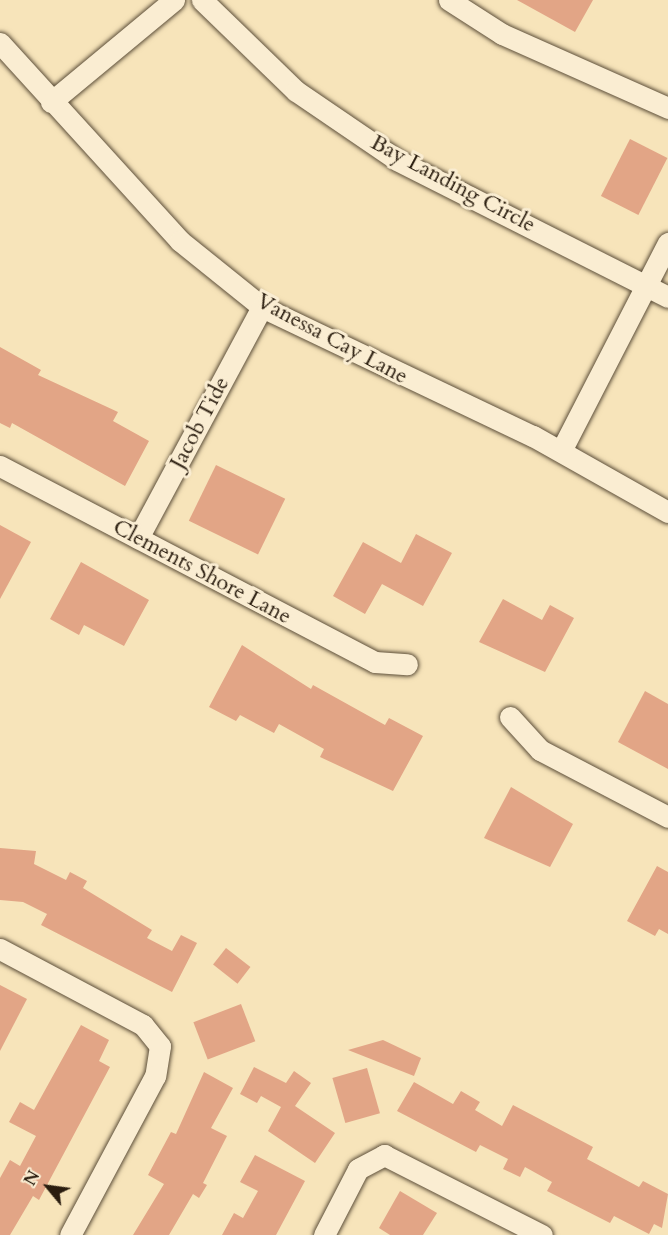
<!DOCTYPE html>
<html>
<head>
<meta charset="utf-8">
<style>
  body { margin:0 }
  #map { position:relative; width:668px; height:1235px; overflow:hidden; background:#f7e4ba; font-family:Cardo,serif }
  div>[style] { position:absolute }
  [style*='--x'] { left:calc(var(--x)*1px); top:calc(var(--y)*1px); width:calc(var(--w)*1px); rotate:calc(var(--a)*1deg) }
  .building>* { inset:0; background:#e2a586; transform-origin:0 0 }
  .roads { filter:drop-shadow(0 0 2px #5d4f3a) drop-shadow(0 0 2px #5d4f3a) }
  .minor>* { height:21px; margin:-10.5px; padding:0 10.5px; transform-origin:10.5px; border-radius:10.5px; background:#faedd2 }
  span { translate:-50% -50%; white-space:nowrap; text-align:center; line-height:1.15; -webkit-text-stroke:6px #faedd2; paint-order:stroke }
  .street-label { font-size:22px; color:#2a1d0f }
  .north { position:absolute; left:18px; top:1157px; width:60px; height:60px; -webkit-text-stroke:4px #faedd2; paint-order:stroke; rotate:299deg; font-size:16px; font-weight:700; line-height:24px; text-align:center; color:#2a1d0f }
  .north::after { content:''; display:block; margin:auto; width:21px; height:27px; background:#2a1d0f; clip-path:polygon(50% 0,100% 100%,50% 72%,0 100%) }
</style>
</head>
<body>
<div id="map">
  <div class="building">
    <div style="clip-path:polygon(517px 0,593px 0,575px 32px)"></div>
    <div style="left:630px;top:139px;width:42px;height:64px;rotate:27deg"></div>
    <div style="clip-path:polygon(0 347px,41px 370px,38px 375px,118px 412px,113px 421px,149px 441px,125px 486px,12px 423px,10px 428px,0 423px)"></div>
    <div style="left:216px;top:465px;width:77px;height:62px;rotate:26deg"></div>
    <div style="clip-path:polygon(0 525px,31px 542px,0 599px)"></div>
    <div style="clip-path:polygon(416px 534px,452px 553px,423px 606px,382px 584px,365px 614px,333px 596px,363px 542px,401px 563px)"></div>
    <div style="clip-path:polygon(81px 562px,149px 600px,124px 646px,84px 625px,79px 635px,50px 619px)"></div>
    <div style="clip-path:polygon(503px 599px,542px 620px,550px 605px,574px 618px,545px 672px,479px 642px)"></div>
    <div style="clip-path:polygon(242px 645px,311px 689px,313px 685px,385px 725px,389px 718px,423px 736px,393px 791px,320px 757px,324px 749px,279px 724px,274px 733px,240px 715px,236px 721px,209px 707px)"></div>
    <div style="clip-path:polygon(645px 691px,668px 704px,668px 769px,618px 742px)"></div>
    <div style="clip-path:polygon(511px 787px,573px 824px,550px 867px,484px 838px)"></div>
    <div style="clip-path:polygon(0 848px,36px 851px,34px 864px,66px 880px,70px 872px,87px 881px,83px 888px,152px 930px,147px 938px,172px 951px,181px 935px,197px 943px,172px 992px,41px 925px,47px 914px,23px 902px,0 900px)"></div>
    <div style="clip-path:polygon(657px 866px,668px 872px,668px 934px,659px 929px,655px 936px,627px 921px)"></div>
    <div style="left:226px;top:948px;width:31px;height:21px;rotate:38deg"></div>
    <div style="clip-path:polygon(0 985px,27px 999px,0 1051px)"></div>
    <div style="left:241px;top:1004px;width:40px;height:51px;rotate:69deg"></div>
    <div style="clip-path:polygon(81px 1025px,109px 1040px,99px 1061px,110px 1067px,39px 1200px,33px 1196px,10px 1235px,0 1235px,0 1178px,10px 1160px,20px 1166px,36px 1136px,9px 1122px,20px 1102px,34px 1110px)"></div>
    <div style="clip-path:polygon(383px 1040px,421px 1058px,414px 1076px,348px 1050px)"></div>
    <div style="clip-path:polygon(254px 1067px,286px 1083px,294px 1071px,311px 1083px,295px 1106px,335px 1133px,315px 1163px,268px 1131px,281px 1107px,261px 1096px,257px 1103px,240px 1094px)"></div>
    <div style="left:367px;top:1068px;width:47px;height:36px;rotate:74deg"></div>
    <div style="clip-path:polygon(204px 1072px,233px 1088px,211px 1128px,227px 1136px,203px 1183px,207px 1185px,199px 1198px,193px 1194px,169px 1235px,133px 1235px,164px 1184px,148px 1175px,171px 1132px,176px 1134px)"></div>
    <div style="clip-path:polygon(414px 1082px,453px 1104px,461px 1091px,480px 1102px,475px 1110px,502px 1126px,513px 1105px,593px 1147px,587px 1159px,639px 1187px,643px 1181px,668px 1194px,662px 1228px,654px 1224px,649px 1234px,614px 1216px,610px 1223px,547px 1191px,552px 1182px,525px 1167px,520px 1177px,503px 1169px,508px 1159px,480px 1145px,476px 1152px,397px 1111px)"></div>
    <div style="clip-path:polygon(255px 1155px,305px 1181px,276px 1235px,222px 1235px,234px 1213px,243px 1218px,258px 1191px,240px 1182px)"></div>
    <div style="clip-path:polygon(400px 1191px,437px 1213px,423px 1235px,390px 1235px,379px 1228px)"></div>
  </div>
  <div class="roads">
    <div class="minor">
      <div style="--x:202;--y:0;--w:131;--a:44.1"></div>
      <div style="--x:296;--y:91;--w:122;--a:34.3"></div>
      <div style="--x:397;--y:160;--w:304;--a:26.8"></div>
      <div style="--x:449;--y:0;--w:63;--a:32.7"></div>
      <div style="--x:502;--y:34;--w:182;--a:24"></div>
      <div style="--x:0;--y:43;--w:268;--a:47.7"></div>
      <div style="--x:180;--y:241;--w:105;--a:38.8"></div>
      <div style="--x:262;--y:307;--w:300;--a:25.5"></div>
      <div style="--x:533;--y:436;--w:155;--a:29.4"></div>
      <div style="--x:51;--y:102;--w:160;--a:-39.7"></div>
      <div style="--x:561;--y:451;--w:234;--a:-62.8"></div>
      <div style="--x:0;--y:466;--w:423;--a:27.6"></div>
      <div style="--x:375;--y:662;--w:32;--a:4"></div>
      <div style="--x:138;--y:538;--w:262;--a:-61.8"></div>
      <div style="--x:510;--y:717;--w:45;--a:47.7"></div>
      <div style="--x:540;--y:750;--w:144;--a:27.6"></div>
      <div style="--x:0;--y:949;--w:162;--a:28"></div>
      <div style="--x:143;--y:1025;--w:27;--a:51"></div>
      <div style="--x:160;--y:1046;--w:30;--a:99"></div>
      <div style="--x:155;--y:1076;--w:180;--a:118.1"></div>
      <div style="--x:324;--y:1235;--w:74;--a:-62.7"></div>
      <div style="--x:358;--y:1169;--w:30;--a:-28"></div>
      <div style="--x:384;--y:1155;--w:177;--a:26.9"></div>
    </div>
  </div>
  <div class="street-label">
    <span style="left:453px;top:184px;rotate:28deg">Bay Landing Circle</span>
    <span style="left:332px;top:339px;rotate:28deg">Vanessa Cay Lane</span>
    <span style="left:200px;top:423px;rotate:-62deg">Jacob Tide</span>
    <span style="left:202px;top:572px;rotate:28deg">Clements Shore Lane</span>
  </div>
  <div class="north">N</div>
</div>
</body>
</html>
